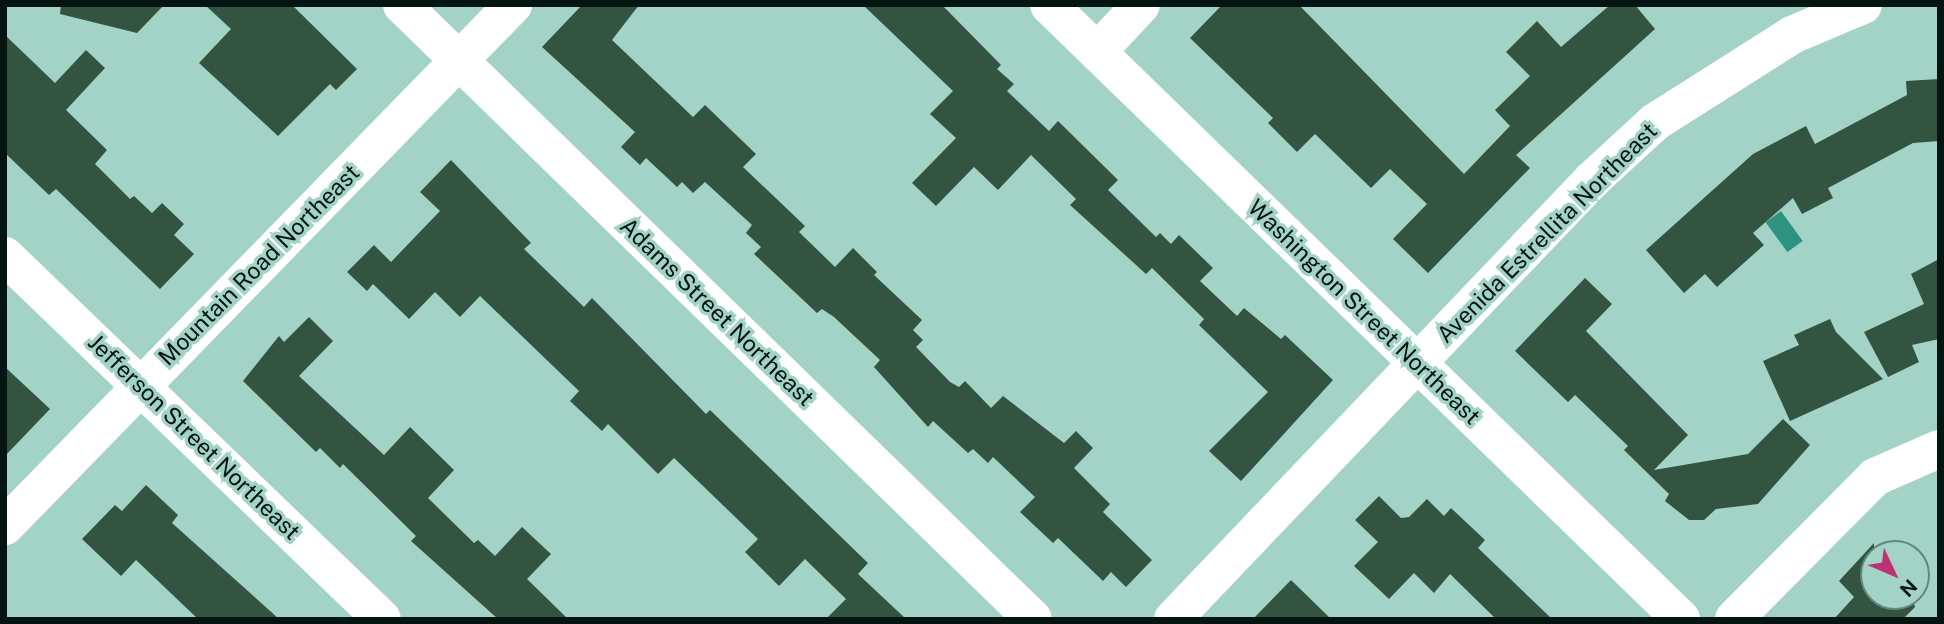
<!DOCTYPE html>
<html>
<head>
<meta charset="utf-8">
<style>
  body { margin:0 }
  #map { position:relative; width:1944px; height:624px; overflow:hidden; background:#a3d3c6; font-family:"Public Sans",sans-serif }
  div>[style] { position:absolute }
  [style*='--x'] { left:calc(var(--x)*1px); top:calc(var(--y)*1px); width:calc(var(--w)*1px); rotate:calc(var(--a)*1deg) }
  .water>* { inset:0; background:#2d927f; transform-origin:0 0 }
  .building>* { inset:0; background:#325440 }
  .minor>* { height:38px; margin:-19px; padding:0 19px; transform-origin:19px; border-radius:19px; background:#fff }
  span { translate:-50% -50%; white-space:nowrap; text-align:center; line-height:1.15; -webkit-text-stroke:7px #a3d3c6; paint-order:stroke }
  .street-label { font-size:23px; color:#041511 }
  .frame { position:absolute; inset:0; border:7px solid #041511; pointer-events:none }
  .north { position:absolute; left:1860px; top:540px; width:70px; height:70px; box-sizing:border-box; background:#a3d3c6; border:2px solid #63877e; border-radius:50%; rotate:134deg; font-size:19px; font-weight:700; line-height:28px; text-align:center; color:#041511 }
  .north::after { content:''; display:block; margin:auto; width:24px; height:32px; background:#bc3371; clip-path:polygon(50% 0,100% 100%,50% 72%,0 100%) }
</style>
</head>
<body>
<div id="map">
  <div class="water">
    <div style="left:1781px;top:211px;width:37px;height:19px;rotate:54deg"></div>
  </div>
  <div class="building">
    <div style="clip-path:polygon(61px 5px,164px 5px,137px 33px,60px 14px)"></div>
    <div style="clip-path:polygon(205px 5px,292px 5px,357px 69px,336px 90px,330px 84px,278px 136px,199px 63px,231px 29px)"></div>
    <div style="clip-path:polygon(582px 5px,639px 5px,612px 40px,693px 117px,705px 105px,756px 154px,743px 167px,805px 226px,799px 232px,835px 267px,853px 248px,877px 272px,874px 275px,922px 320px,913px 330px,923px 340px,916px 347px,950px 382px,959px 387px,965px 381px,991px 408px,1003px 396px,1064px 443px,1076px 431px,1093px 448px,1074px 468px,1110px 504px,1103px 512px,1152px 560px,1126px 587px,1111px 572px,1103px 581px,1058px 538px,1053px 543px,1020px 512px,1035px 497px,993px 457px,988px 463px,973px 449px,968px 453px,933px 421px,928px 427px,874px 367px,880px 360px,834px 317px,822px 309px,817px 313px,754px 254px,761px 247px,746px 233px,752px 225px,705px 182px,693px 193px,682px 182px,677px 187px,646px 158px,640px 165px,621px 147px,635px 132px,542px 47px)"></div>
    <div style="clip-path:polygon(863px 5px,942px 5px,1001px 65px,997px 69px,1014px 84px,1007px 91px,1049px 131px,1058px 121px,1118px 180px,1108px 190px,1156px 237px,1160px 233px,1171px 244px,1179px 235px,1213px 268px,1200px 281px,1237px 316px,1244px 308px,1281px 339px,1285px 335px,1333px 380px,1241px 481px,1209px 451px,1268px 392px,1199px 325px,1204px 319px,1152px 268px,1146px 274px,1070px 205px,1076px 199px,1031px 155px,998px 190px,974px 167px,936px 206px,912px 183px,956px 138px,930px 114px,953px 91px)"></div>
    <div style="clip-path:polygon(1222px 5px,1299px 5px,1464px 174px,1510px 126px,1495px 110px,1530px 76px,1506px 52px,1537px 21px,1561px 47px,1610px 5px,1635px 5px,1655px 29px,1516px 155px,1530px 168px,1428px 273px,1393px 239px,1427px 204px,1390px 169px,1371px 188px,1315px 134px,1297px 152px,1268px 123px,1273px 118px,1190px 38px)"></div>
    <div style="clip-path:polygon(5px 35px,55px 83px,86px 50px,105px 68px,66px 110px,107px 150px,95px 164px,130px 199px,134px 196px,152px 213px,162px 203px,184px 224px,174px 235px,194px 254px,160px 289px,56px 189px,49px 195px,5px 153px)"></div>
    <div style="clip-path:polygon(1939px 79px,1939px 141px,1913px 143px,1828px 188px,1833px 198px,1802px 214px,1793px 198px,1753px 233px,1764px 245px,1717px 287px,1705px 274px,1684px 293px,1646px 250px,1753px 154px,1806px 126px,1815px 144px,1907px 95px,1906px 81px)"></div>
    <div style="clip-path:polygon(451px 160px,531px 243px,524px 249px,584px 307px,592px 298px,706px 414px,710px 410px,868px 563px,858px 574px,906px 619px,826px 619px,846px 599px,805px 559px,779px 586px,745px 552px,758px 539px,674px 458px,658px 474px,608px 424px,602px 431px,570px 401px,579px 391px,480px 296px,460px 317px,435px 292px,409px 319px,373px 284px,367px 291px,347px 272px,374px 245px,391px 262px,440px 211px,420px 192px)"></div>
    <div style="clip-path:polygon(1939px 259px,1939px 339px,1912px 345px,1919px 362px,1888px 377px,1864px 332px,1924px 304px,1911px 274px)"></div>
    <div style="clip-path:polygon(1585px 278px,1612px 304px,1586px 331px,1688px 435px,1654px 470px,1748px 454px,1783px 419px,1810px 445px,1758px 504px,1716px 509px,1704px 520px,1689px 520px,1665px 501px,1669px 494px,1624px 450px,1628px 446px,1575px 395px,1568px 402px,1515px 351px)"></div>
    <div style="clip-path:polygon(309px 317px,333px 341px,299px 376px,384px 455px,410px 427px,454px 470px,428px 498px,474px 543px,478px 540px,495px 556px,522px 527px,551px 554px,527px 579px,568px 619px,498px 619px,411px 541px,416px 536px,343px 464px,340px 468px,320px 448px,316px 452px,243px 381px,279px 336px,284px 342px)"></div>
    <div style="clip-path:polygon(1830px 319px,1836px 332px,1883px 379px,1790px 421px,1763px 361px,1799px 345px,1794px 335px)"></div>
    <div style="clip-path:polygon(5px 367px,50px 409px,5px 456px)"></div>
    <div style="clip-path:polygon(146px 485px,178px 515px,172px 523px,279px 619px,198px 619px,136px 560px,121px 576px,82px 539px,115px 505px,122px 511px)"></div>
    <div style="clip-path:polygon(1379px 496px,1401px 518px,1409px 517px,1427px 499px,1444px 516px,1451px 508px,1485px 540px,1478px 548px,1552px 619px,1496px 619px,1450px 574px,1434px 593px,1414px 573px,1389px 599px,1354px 566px,1378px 542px,1355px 520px)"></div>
    <div style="clip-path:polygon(1874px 543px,1874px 596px,1916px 596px,1918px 572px,1924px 594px,1912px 597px,1915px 607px,1903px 619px,1834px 619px,1854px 597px,1839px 581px)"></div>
    <div style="clip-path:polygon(1291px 580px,1331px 619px,1253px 619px)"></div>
  </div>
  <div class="minor">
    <div style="--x:402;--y:5;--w:880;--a:44.22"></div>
    <div style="--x:1049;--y:5;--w:881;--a:44.17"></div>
    <div style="--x:1097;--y:52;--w:64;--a:-46.9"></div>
    <div style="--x:5;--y:256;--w:523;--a:43.92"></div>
    <div style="--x:5;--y:526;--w:728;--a:-45.72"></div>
    <div style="--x:1173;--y:619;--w:607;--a:-46.34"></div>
    <div style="--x:1592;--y:180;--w:86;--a:-42.6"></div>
    <div style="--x:1655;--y:122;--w:162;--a:-32.4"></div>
    <div style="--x:1792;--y:35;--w:77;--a:-22.9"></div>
    <div style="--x:1734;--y:619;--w:200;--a:-45.2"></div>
    <div style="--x:1875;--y:477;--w:70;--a:-23.6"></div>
  </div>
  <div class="street-label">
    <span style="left:1547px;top:233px;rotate:-45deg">Avenida Estrellita Northeast</span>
    <span style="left:259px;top:265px;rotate:-45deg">Mountain Road Northeast</span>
    <span style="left:717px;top:312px;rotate:44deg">Adams Street Northeast</span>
    <span style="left:1364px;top:312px;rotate:44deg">Washington Street Northeast</span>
    <span style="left:194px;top:437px;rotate:44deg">Jefferson Street Northeast</span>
  </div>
  <div class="frame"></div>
  <div class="north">N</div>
</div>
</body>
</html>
